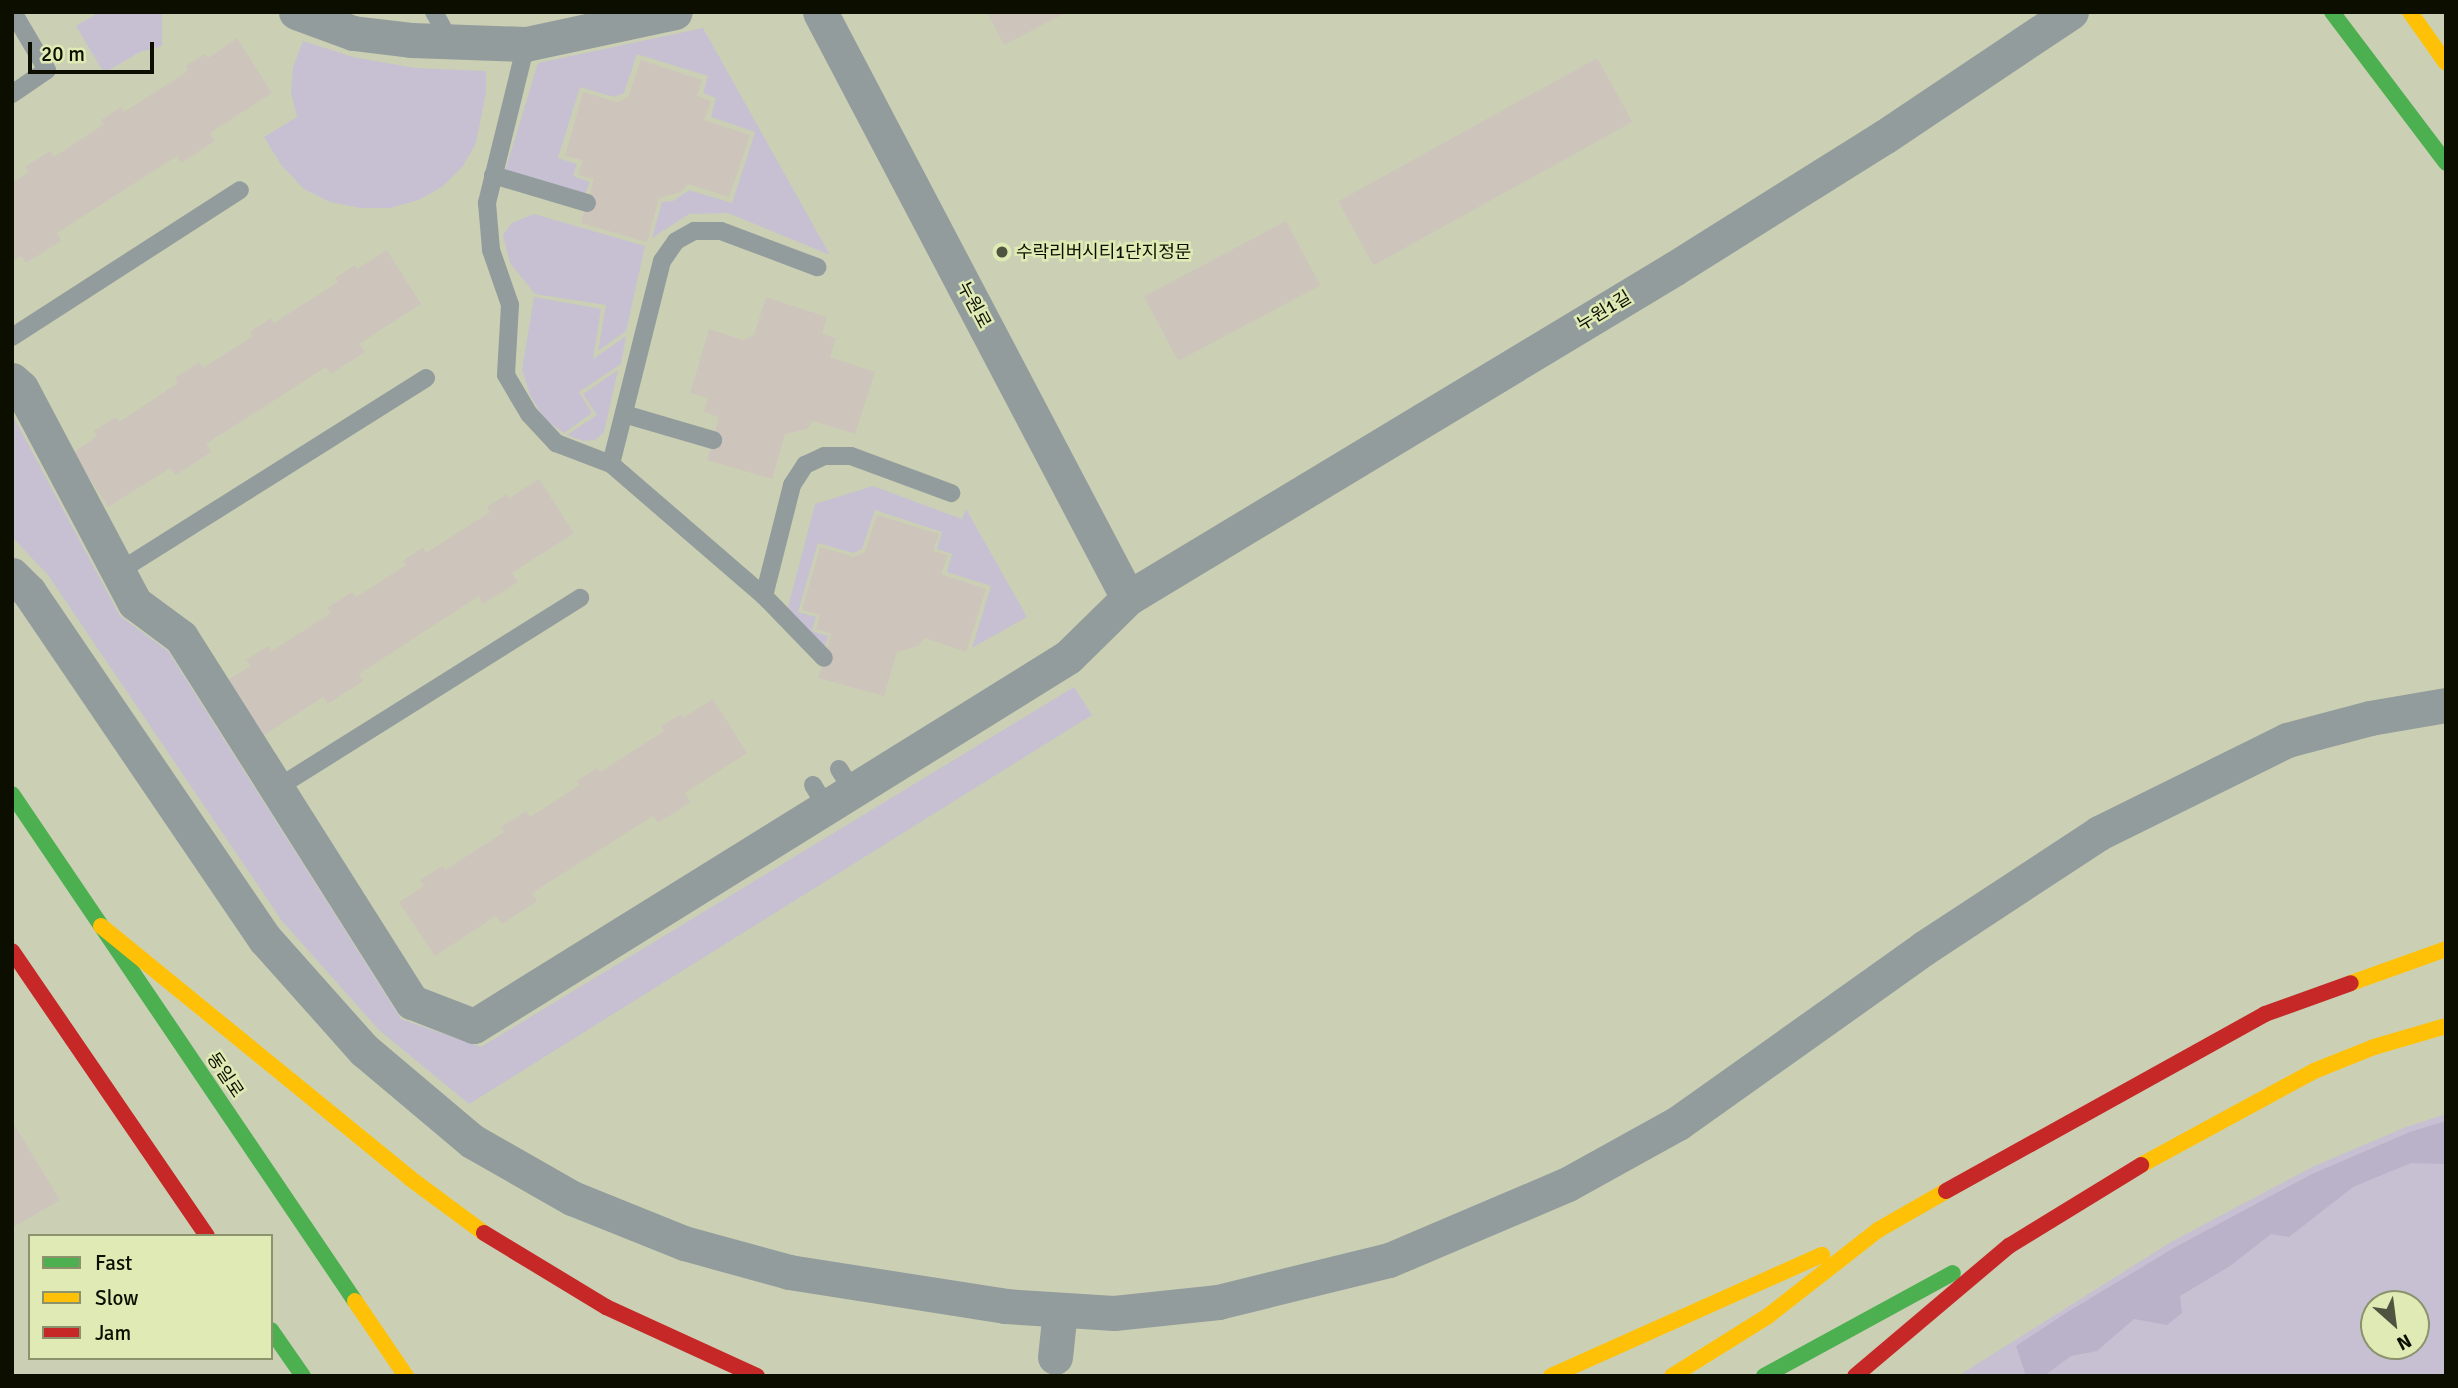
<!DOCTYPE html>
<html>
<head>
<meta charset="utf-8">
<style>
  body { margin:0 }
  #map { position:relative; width:2458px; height:1388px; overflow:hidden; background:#cbd0b4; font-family:Signika,"Noto Sans KR",sans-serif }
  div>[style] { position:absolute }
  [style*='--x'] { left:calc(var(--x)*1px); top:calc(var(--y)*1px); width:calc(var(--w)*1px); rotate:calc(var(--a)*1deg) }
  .green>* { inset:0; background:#c6c0d2 }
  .forest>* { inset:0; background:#b9b2c8 }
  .building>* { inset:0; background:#cdc4bc; transform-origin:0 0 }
  .lane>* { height:18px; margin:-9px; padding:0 9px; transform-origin:9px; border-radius:9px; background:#939c9d }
  .street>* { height:35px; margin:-17.5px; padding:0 17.5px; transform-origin:17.5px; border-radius:17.5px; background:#939c9d }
  .fast>* { height:16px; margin:-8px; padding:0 8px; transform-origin:8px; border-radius:8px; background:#4caf50 }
  .slow>* { height:16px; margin:-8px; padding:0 8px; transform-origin:8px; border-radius:8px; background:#ffc107 }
  .jam>* { height:16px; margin:-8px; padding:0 8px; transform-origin:8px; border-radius:8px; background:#c62828 }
  .dots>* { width:19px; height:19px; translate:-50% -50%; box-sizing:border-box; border:4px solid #dfeab4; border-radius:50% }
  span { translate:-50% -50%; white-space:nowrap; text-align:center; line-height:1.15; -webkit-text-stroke:5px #dfeab4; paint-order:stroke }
  .poi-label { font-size:18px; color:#0c0f00 }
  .left { translate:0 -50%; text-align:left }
  .street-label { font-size:18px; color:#0c0f00 }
  .frame { position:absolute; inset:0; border:14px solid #0c0f00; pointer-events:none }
  .legend { position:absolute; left:28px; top:1234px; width:245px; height:126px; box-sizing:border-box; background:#dfeab4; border:2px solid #8b926c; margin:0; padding:9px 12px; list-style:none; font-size:21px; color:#0c0f00 }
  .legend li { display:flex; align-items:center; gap:14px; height:35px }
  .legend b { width:35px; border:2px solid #8b926c }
  .north { position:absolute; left:2360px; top:1290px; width:70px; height:70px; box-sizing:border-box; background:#dfeab4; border:2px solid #8b926c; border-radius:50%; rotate:152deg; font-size:19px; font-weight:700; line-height:28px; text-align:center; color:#0c0f00 }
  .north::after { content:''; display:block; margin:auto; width:24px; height:32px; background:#4f533f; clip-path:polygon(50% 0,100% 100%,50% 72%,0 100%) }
  .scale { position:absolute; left:28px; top:42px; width:126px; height:32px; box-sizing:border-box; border:4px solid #0c0f00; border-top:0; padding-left:9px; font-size:21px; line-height:24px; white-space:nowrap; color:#0c0f00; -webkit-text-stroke:5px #dfeab4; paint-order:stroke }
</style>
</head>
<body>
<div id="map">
  <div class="green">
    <div style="clip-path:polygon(100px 12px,162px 12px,162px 46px,140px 52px,104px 73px,76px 26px)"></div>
    <div style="clip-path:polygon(703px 28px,830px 255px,728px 213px,689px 214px,652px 238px,662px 202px,673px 201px,689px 190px,732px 203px,755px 132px,711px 117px,716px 98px,703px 93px,708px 76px,637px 54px,624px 93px,614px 97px,580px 87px,558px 158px,577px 164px,573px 176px,590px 182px,585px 195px,505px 171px,538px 63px)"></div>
    <div style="clip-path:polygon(303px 41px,353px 57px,415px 68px,486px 71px,486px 93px,476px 143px,463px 166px,442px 187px,419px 200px,390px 208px,360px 208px,330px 202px,304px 189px,282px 166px,264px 137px,297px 117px,291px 92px,293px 67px)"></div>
    <div style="clip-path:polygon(534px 214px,645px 246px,626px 331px,598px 351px,606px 305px,535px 294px,510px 263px,503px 235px,512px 223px)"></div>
    <div style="clip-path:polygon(534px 297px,601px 309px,593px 359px,626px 336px,621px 364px,579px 392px,592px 413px,564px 433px,545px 420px,530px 395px,522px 370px)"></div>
    <div style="clip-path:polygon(618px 370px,604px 432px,595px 440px,583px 441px,567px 435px,597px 415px,583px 394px)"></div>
    <div style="clip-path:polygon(12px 414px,120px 616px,168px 651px,401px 1019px,481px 1047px,1074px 687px,1092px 715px,469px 1104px,379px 1030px,282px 921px,48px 575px,12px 537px)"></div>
    <div style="clip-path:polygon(873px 486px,962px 519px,966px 509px,1027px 617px,972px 648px,991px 586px,947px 572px,952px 554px,937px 549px,942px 532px,875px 510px,862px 549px,853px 553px,818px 543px,798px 612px,816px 617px,812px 631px,828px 636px,824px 649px,787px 611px,815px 504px)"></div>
    <div style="clip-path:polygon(evenodd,2446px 1114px,2446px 1376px,1958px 1376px,2171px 1242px,2312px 1167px,2406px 1127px,2446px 1114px,2374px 1304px,2416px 1304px,2416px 1346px,2374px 1346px,2374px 1304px)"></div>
  </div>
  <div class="forest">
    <div style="clip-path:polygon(2446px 1121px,2446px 1164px,2411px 1163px,2353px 1187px,2289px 1237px,2271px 1234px,2230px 1266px,2180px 1296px,2182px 1313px,2167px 1325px,2134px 1319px,2097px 1351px,2071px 1356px,2044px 1376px,2026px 1376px,2016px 1346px,2066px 1313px,2172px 1249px,2312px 1174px,2410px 1132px)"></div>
  </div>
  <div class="building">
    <div style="clip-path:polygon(987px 12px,1067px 12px,1004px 45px)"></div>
    <div style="clip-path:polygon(237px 38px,272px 93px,210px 133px,215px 141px,181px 163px,177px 156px,57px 233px,61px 241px,26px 263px,21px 256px,12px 261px,12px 183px,29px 172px,25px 167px,50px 151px,54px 157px,104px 124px,101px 120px,121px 107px,124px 112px,188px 71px,185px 66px,205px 54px,208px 58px)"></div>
    <div style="left:1597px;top:58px;width:73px;height:296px;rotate:61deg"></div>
    <div style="clip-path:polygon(641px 60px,702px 80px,697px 96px,711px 101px,704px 120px,750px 135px,729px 197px,688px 184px,681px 192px,659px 198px,647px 242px,581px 223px,594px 179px,578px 175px,583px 160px,565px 156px,583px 92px,617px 102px,628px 97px)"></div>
    <div style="left:1286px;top:221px;width:73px;height:161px;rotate:62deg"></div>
    <div style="clip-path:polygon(387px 250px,421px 304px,359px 344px,365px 352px,331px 374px,326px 367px,206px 444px,211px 452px,176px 475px,170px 468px,108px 507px,73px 453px,97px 436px,94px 431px,116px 417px,119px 422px,178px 383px,175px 378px,199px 362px,203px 368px,253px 336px,250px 332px,271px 318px,274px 323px,338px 282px,335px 278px,355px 265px,357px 269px)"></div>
    <div style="clip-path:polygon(766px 297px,827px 317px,822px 334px,836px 338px,830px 357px,875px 372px,855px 434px,813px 421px,807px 429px,785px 434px,772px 479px,707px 460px,719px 417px,704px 412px,708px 398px,690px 393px,709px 329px,743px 340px,754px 335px)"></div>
    <div style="clip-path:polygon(539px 479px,574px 533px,512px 573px,518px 582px,483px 604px,479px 596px,359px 674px,363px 681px,328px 704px,323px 697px,261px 737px,226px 681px,250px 666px,246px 660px,268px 646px,272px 651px,331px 613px,327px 608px,352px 592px,356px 597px,406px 565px,403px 561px,423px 547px,426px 553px,490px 512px,487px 507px,507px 494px,509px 498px)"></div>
    <div style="clip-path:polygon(877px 515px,939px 534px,933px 551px,948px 555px,941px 574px,986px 589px,966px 652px,925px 638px,918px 646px,897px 652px,884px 696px,818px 678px,831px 634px,816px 629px,820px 615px,802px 610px,820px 547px,854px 557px,865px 552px)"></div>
    <div style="clip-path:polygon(713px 699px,747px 753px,685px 793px,691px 802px,658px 823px,653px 816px,532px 893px,537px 901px,502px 924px,496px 916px,435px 956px,399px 902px,424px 886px,420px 880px,442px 866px,445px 870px,504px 832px,501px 827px,526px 811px,530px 817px,580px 785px,576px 781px,597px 768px,600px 772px,664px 731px,661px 726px,681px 714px,683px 718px)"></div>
    <div style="clip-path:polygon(12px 1121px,60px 1200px,15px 1226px,12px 1222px)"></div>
  </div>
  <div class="lane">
    <div style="--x:434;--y:12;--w:33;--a:61"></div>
    <div style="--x:526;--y:44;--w:164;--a:103.8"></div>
    <div style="--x:487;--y:203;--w:47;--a:85.1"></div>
    <div style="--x:491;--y:250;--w:58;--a:70.9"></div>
    <div style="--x:510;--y:305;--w:70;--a:93.3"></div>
    <div style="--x:506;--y:375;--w:45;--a:59.5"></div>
    <div style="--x:529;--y:414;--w:40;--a:47"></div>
    <div style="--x:556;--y:443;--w:59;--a:20.9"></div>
    <div style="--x:611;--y:464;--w:202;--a:40.8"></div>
    <div style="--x:764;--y:596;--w:86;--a:45.9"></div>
    <div style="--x:12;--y:94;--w:42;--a:-34.4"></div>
    <div style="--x:47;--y:70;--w:67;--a:-120.4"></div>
    <div style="--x:493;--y:175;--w:98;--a:16.6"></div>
    <div style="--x:12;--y:337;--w:271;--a:-32.8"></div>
    <div style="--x:624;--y:414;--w:93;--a:16.3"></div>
    <div style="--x:611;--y:464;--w:209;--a:-75.9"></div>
    <div style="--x:662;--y:261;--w:24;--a:-55"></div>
    <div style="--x:676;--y:241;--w:21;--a:-29"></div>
    <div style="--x:694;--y:231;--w:27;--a:0"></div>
    <div style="--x:721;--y:231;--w:103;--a:20.6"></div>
    <div style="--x:118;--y:572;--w:364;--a:-32.2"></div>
    <div style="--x:764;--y:596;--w:114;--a:-75.8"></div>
    <div style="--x:792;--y:485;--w:24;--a:-57"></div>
    <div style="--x:805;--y:465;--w:21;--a:-25"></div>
    <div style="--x:824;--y:456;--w:27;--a:0"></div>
    <div style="--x:851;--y:456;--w:107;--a:20.3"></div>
    <div style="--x:839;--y:769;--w:26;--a:58"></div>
    <div style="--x:813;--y:785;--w:26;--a:59"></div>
    <div style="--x:277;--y:788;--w:358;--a:-32.1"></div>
  </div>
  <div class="street">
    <div style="--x:296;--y:12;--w:61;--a:20.2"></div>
    <div style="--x:353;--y:33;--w:58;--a:6.9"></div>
    <div style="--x:411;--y:40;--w:115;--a:2"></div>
    <div style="--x:526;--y:44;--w:152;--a:-12.1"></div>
    <div style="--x:820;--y:12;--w:662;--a:62.27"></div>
    <div style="--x:12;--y:380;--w:12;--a:42"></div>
    <div style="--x:21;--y:388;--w:243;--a:62.1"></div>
    <div style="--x:135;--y:603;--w:57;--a:36.5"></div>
    <div style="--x:181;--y:637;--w:432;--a:57.7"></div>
    <div style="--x:412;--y:1002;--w:66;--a:21.2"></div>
    <div style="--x:474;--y:1026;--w:699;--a:-31.85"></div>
    <div style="--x:1068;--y:657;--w:84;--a:-44.5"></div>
    <div style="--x:1128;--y:598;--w:639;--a:-31.1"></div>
    <div style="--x:1675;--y:268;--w:247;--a:-32.1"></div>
    <div style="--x:1884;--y:137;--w:225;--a:-33.8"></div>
    <div style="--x:12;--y:575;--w:24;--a:45"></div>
    <div style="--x:29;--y:592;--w:420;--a:55.8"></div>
    <div style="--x:265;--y:939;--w:149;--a:48.3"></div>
    <div style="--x:364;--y:1050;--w:141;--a:40.1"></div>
    <div style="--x:472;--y:1141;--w:115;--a:29.7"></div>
    <div style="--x:572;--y:1198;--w:121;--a:21.9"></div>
    <div style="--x:684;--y:1243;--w:109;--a:15.4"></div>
    <div style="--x:789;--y:1272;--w:219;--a:8.9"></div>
    <div style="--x:1005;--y:1306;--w:109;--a:3.7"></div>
    <div style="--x:1114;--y:1313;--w:105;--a:-6"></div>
    <div style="--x:1218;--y:1302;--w:176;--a:-13.8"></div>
    <div style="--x:1389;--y:1260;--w:192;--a:-23"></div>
    <div style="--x:1566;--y:1185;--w:128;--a:-29"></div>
    <div style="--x:1678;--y:1123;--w:302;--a:-35.4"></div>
    <div style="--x:1924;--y:948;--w:209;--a:-33.3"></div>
    <div style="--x:2099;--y:833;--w:210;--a:-26.3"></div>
    <div style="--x:2287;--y:740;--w:86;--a:-14.8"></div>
    <div style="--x:2370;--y:718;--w:77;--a:-9.7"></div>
    <div style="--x:1055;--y:1357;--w:47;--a:-83.9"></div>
  </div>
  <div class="fast">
    <div style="--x:2332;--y:12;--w:189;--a:52.9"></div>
    <div style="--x:12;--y:794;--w:612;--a:55.92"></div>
    <div style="--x:271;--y:1330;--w:56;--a:55.2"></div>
    <div style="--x:1764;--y:1376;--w:215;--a:-28.6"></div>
  </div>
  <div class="slow">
    <div style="--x:2410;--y:12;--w:62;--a:54.8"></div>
    <div style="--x:101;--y:926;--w:400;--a:39.2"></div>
    <div style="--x:411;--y:1179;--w:91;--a:36.5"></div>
    <div style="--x:2351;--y:983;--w:101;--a:-19.7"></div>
    <div style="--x:2141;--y:1165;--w:197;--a:-28.5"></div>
    <div style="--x:2314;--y:1071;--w:65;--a:-21.8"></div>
    <div style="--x:2374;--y:1047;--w:75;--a:-16.3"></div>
    <div style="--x:355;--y:1301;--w:91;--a:55.8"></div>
    <div style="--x:1551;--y:1376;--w:297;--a:-24.1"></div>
    <div style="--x:1672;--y:1376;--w:113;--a:-32"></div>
    <div style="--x:1768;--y:1316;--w:140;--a:-38"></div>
    <div style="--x:1878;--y:1230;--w:78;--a:-29.8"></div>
  </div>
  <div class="jam">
    <div style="--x:12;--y:951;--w:345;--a:55.6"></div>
    <div style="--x:1946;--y:1191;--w:365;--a:-29"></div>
    <div style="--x:2265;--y:1014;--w:91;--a:-19.8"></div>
    <div style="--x:484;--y:1233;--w:143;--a:31.2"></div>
    <div style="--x:606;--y:1307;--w:166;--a:24.6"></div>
    <div style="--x:1855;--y:1376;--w:202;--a:-40.2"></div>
    <div style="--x:2009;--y:1246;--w:155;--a:-31.5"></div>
  </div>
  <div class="dots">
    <div style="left:1002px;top:252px;background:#4f533f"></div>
  </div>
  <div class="poi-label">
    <span class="left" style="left:1016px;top:252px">수락리버시티1단지정문</span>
  </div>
  <div class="street-label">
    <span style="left:974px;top:305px;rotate:62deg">누원로</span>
    <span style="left:1604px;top:311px;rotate:-31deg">누원1길</span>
    <span style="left:225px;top:1075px;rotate:56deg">동일로</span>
  </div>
  <div class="frame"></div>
  <ul class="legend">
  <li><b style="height:9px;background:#4caf50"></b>Fast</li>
  <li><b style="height:9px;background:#ffc107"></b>Slow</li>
  <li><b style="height:9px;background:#c62828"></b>Jam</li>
  </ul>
  <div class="north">N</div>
  <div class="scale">20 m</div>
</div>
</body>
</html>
